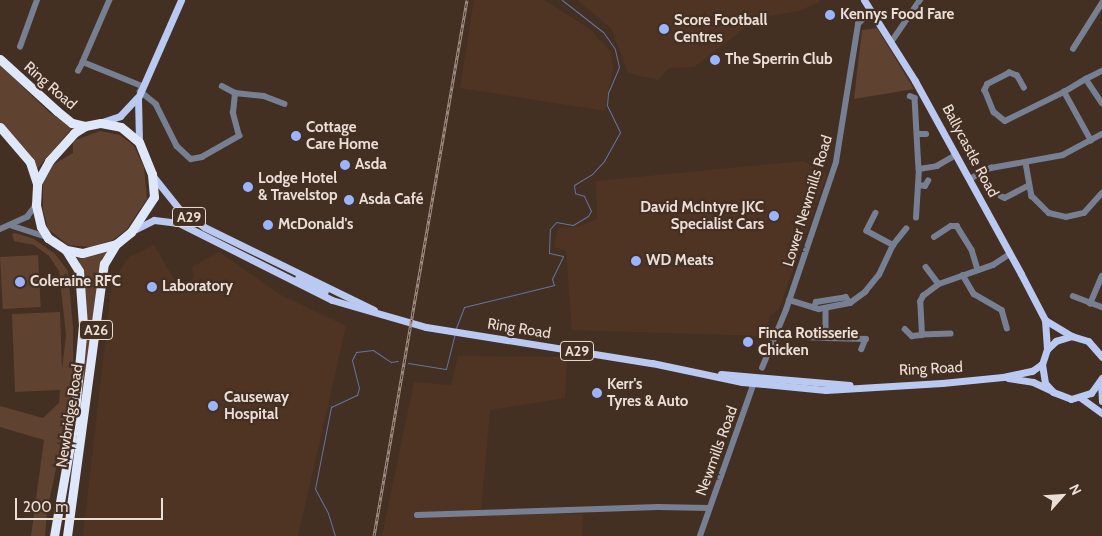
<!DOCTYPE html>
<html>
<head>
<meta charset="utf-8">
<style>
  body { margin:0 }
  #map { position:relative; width:1102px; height:536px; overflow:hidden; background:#442f23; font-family:Cabin,sans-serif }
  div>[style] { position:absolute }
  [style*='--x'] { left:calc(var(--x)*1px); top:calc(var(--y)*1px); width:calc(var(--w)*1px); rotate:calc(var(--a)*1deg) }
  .built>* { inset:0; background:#4f3424 }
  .green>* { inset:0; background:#5f4230; transform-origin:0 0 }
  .stream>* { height:1px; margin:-0.5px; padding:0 0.5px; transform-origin:0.5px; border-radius:0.5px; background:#6575a1 }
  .minor>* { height:5.5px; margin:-2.75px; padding:0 2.75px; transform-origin:2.75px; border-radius:2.75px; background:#777f93 }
  .major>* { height:7px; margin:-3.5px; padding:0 3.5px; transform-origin:3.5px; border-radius:3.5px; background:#b9c9f2 }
  .highway>* { height:9px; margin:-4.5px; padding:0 4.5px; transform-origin:4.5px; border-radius:4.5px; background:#dfe7fb }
  .rail>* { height:3px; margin-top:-1.5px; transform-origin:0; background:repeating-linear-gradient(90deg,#442f23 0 4px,#a19187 0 8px); box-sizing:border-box; border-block:1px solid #a19187 }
  .dots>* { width:14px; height:14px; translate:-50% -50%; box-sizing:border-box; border:2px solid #442f23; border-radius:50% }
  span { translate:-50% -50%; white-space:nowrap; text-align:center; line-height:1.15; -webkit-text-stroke:4.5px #442f23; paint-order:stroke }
  .shield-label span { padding:1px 4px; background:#442f23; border:1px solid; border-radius:4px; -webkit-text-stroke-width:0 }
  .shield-label { font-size:14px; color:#ebded6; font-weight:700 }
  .poi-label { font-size:15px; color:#ebded6; font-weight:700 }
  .left { translate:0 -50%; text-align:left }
  .right { translate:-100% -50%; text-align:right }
  .street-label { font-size:15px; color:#ebded6 }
  .north { position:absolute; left:1037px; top:471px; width:50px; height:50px; -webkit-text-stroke:4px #442f23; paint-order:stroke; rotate:64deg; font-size:14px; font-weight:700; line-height:20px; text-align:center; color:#ebded6 }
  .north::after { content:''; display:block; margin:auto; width:18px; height:22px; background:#ebded6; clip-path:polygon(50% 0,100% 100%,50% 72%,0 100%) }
  .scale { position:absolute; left:15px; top:498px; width:148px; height:22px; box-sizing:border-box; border:2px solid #ebded6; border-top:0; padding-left:6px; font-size:15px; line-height:18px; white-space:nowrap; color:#ebded6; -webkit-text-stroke:4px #442f23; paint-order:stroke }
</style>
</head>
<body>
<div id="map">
  <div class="built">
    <div style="clip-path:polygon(474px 0,544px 0,590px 29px,611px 52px,613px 70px,605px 111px,460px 88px)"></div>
    <div style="clip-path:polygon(577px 0,819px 0,819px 2px,799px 11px,758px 18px,694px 67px,669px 68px,658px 80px,628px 73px,611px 28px)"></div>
    <div style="clip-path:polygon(803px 161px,827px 174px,779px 309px,769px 317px,768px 336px,572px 330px,566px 251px,554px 247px,558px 228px,577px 227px,597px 219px,596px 181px)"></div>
    <div style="clip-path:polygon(154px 245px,178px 286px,194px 278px,192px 267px,219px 252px,281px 295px,346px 326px,298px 536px,83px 536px,112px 282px,129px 257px)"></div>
    <div style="clip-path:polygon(458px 356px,567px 357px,565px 398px,490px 410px,481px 510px,583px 514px,582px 536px,382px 536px,414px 382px,451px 385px)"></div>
  </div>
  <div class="green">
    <div style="clip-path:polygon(877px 28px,914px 89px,854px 99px,862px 30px)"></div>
    <div style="clip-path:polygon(0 65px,50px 113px,73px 127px,37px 169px,0 122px)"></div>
    <div style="clip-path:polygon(100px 131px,120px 135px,134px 146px,144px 167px,147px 199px,127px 229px,113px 240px,90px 247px,68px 245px,48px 229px,43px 210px,43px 182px,54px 164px,73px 153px,73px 141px)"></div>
    <div style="clip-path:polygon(15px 233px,34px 239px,55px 254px,68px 271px,73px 327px,73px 389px,47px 511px,45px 536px,31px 536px,44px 440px,0 427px,0 406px,43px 418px,59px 403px,60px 390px,15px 392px,12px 314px,60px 312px,62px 369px,66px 335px,59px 271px,49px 256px,34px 245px,14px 241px,12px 234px)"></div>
    <div style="clip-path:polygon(106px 252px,100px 265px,72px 479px,68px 474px,80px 409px,86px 341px,85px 284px,78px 257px)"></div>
    <div style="left:38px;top:255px;width:52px;height:38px;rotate:87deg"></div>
  </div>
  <div class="stream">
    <div style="--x:456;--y:328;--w:22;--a:-69"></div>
    <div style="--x:464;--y:307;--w:93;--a:-13.7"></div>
    <div style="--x:554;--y:285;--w:6;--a:-108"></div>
    <div style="--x:552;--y:279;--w:25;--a:-64"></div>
    <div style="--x:563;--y:256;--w:14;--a:-168"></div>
    <div style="--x:549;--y:253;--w:24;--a:-88"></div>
    <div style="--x:550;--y:229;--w:9;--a:-49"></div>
    <div style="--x:556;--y:222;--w:17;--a:10"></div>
    <div style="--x:573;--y:225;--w:17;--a:-31"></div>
    <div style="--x:588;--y:216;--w:6;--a:-59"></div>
    <div style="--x:591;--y:211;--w:17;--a:-115"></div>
    <div style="--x:584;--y:196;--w:9;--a:-162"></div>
    <div style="--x:575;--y:193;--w:8;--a:-97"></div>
    <div style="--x:574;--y:185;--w:21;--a:-31"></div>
    <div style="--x:592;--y:174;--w:18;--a:-47"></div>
    <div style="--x:604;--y:161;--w:33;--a:-61"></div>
    <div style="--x:620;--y:132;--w:30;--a:-116"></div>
    <div style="--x:607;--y:105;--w:12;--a:-85"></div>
    <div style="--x:608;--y:93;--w:28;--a:-67"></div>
    <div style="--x:619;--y:67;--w:18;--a:-103"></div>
    <div style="--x:615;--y:49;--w:21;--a:-125"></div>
    <div style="--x:603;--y:32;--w:52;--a:-142"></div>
    <div style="--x:408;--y:363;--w:38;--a:9"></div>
    <div style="--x:446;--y:369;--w:36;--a:-76"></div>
    <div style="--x:335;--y:536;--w:24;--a:-107"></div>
    <div style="--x:328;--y:513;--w:27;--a:-118"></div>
    <div style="--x:315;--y:489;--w:84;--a:-79"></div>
    <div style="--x:331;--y:407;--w:29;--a:-25"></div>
    <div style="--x:357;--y:395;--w:7;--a:-74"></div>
    <div style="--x:359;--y:388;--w:29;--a:-104"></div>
    <div style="--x:352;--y:360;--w:9;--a:-63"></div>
    <div style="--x:356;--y:352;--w:17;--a:-7"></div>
    <div style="--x:373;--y:350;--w:22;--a:34"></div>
    <div style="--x:391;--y:362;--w:7;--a:-8"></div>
  </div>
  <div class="minor">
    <div style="--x:110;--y:0;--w:68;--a:113.5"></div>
    <div style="--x:83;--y:62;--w:64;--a:22.1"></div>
    <div style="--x:892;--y:41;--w:50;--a:-55.7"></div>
    <div style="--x:20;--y:47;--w:50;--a:-70.1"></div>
    <div style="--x:1073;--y:49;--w:54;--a:-57.8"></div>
    <div style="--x:78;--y:71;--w:10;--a:-61"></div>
    <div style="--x:1086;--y:79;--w:18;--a:-27"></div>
    <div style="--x:222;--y:86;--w:15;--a:28"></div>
    <div style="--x:235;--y:93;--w:29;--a:6"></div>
    <div style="--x:264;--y:96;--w:22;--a:21"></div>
    <div style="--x:1024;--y:88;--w:14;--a:-120"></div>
    <div style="--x:1017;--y:76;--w:8;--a:-157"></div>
    <div style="--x:1010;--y:73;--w:25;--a:153"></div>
    <div style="--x:988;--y:84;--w:7;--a:117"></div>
    <div style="--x:985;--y:90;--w:24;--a:68"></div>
    <div style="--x:994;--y:112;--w:14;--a:39"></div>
    <div style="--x:1005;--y:121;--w:66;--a:-26.2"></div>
    <div style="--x:140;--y:91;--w:21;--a:39"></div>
    <div style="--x:156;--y:104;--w:47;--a:63.4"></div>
    <div style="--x:177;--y:146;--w:19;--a:43"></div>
    <div style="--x:191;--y:159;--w:11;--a:-10"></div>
    <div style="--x:202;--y:157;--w:43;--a:-29.6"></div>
    <div style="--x:239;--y:136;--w:24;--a:-105"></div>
    <div style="--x:233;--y:113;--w:20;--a:-84"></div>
    <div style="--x:910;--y:96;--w:5;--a:22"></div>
    <div style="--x:915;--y:98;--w:71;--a:86.8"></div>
    <div style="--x:919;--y:169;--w:18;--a:-9"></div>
    <div style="--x:937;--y:166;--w:22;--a:-30"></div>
    <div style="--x:917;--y:134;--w:9;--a:0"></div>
    <div style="--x:1091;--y:141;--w:56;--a:-118.9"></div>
    <div style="--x:1064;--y:92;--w:26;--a:-31"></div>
    <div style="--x:1086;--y:79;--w:29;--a:56"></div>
    <div style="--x:1026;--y:163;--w:34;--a:80"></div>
    <div style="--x:1032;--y:196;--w:24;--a:45"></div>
    <div style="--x:1049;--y:213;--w:17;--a:13"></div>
    <div style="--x:1066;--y:217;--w:18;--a:-13"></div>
    <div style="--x:1084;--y:213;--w:27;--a:-48"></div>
    <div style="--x:970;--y:179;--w:24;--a:-28"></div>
    <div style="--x:991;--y:168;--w:73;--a:-10.2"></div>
    <div style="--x:1063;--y:155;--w:44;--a:-28.3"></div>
    <div style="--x:919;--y:185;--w:6;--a:9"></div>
    <div style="--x:925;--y:186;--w:6;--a:-59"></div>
    <div style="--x:1001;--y:196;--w:4;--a:27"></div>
    <div style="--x:1005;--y:198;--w:27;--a:-28"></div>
    <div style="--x:876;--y:213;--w:20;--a:117"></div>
    <div style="--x:867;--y:231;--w:30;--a:28"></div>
    <div style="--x:916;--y:218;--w:49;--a:-86.5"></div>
    <div style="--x:13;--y:226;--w:36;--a:18"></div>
    <div style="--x:0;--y:229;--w:30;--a:-24"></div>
    <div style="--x:27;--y:217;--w:15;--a:-53"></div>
    <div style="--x:934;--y:237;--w:20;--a:-33"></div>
    <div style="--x:951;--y:226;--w:6;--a:0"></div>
    <div style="--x:957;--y:226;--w:28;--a:58"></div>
    <div style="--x:972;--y:250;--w:21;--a:73"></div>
    <div style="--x:926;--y:267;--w:21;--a:53"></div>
    <div style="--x:963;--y:275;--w:22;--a:60"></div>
    <div style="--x:974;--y:294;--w:32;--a:30"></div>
    <div style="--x:1002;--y:310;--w:19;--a:74"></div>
    <div style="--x:1073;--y:296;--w:31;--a:21"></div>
    <div style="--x:789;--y:300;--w:31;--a:17"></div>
    <div style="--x:819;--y:309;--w:32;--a:-11"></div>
    <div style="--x:850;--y:303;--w:19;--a:-36"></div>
    <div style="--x:865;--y:292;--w:22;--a:-51"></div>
    <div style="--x:879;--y:275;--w:33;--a:-65"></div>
    <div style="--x:893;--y:245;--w:21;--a:-51"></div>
    <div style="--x:1090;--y:304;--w:30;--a:-67"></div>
    <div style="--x:814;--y:308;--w:6;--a:-72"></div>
    <div style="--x:816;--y:302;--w:30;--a:-9"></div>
    <div style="--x:846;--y:297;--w:7;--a:56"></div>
    <div style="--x:826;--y:308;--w:30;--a:90"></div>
    <div style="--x:826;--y:338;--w:40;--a:1.4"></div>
    <div style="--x:866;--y:339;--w:11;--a:112"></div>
    <div style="--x:905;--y:329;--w:10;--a:45"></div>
    <div style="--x:912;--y:336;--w:10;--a:-6"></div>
    <div style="--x:951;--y:334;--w:29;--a:178"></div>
    <div style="--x:922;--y:335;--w:33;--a:-93"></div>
    <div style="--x:920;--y:302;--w:7;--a:-63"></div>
    <div style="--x:923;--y:296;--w:20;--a:-37"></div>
    <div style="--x:939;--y:284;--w:57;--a:-19.4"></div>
    <div style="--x:993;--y:265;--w:20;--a:-33"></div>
    <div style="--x:806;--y:337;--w:20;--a:3"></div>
    <div style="--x:762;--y:368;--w:63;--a:-67.5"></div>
    <div style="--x:786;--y:310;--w:156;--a:-71.3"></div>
    <div style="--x:836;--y:162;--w:140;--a:-80.9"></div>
    <div style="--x:858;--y:24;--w:18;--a:-45"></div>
    <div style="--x:417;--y:515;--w:241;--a:-1.9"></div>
    <div style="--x:658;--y:507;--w:51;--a:1.1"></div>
    <div style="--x:700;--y:536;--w:165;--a:-70.6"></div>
  </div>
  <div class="major">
    <div style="--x:864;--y:0;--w:96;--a:57.8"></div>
    <div style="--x:915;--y:81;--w:220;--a:61.2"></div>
    <div style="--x:1021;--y:274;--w:52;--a:62.4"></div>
    <div style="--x:1045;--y:320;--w:29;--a:86"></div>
    <div style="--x:102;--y:122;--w:19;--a:-18"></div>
    <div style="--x:120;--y:116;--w:25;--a:-47"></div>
    <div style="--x:139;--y:142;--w:44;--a:-91.3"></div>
    <div style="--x:138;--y:98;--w:107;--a:-66.3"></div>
    <div style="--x:152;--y:175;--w:45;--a:51.3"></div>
    <div style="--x:180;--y:210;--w:29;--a:35"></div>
    <div style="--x:204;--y:227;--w:189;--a:26"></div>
    <div style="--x:134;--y:230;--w:22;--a:-27"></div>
    <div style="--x:154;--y:220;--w:25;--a:7"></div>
    <div style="--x:179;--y:223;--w:171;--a:26.7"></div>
    <div style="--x:332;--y:300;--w:98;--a:16"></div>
    <div style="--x:426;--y:327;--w:229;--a:9.1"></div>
    <div style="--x:652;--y:363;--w:92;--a:11.9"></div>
    <div style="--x:742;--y:382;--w:84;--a:5.4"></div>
    <div style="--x:826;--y:390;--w:116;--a:-3.5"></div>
    <div style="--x:942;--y:383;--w:61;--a:-5.6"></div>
    <div style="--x:1003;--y:377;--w:30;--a:-12"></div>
    <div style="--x:1032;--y:371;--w:12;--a:-35"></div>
    <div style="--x:298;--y:278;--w:30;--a:27"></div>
    <div style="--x:1045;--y:320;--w:31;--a:31"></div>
    <div style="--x:1102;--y:357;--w:21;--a:-131"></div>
    <div style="--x:1088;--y:341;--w:17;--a:-163"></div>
    <div style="--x:1072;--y:336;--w:17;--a:163"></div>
    <div style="--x:1056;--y:341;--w:12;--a:138"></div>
    <div style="--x:1047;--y:349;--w:16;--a:108"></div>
    <div style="--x:1042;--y:364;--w:19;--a:81"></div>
    <div style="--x:1045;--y:383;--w:12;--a:48"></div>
    <div style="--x:1053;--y:392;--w:19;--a:21"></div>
    <div style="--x:1071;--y:399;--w:21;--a:-17"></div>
    <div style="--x:1091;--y:393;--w:19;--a:-54"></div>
    <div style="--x:721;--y:374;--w:129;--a:4.9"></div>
    <div style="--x:1008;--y:378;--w:25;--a:9"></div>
    <div style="--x:1033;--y:382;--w:19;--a:25"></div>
    <div style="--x:1101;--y:382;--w:19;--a:87"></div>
    <div style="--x:1081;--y:398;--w:26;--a:36"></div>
  </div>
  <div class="highway">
    <div style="--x:0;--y:59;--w:77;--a:42.4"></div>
    <div style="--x:57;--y:111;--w:19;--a:39"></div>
    <div style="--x:72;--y:123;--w:13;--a:13"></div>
    <div style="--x:101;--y:123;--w:20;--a:11"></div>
    <div style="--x:121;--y:127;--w:23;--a:40"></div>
    <div style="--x:139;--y:142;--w:35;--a:68"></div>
    <div style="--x:152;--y:174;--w:23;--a:85"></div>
    <div style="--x:154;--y:197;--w:42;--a:123.3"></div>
    <div style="--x:131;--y:232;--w:19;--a:141"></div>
    <div style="--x:116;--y:244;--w:35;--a:165"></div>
    <div style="--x:82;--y:253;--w:16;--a:-169"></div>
    <div style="--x:66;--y:250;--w:22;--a:-146"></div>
    <div style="--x:48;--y:238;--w:13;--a:-122"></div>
    <div style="--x:41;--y:227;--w:23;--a:-103"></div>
    <div style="--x:36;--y:205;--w:22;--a:-87"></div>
    <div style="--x:37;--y:183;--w:25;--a:-61"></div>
    <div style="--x:49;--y:161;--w:38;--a:-48"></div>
    <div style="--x:74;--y:133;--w:13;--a:-32"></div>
    <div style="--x:85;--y:126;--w:16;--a:-11"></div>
    <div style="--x:0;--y:127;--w:46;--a:49.4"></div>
    <div style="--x:30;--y:162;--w:22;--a:72"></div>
    <div style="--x:54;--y:536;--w:116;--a:-80"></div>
    <div style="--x:74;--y:422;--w:97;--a:-84.7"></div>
    <div style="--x:83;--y:325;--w:54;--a:-94.2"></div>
    <div style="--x:79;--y:271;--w:25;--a:-122"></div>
    <div style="--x:67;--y:536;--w:275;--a:-82.3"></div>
    <div style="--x:104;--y:264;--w:23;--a:-59"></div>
  </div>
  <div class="rail">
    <div style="--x:374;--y:536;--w:544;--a:-80.16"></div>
  </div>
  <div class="dots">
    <div style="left:830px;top:15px;background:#9ab5fd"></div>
    <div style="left:664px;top:29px;background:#9ab5fd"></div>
    <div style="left:715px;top:60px;background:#9ab5fd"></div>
    <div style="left:296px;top:136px;background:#9ab5fd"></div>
    <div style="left:345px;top:165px;background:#9ab5fd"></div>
    <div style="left:248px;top:187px;background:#9ab5fd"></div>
    <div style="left:349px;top:200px;background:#9ab5fd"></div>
    <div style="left:774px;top:216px;background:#9ab5fd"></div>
    <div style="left:268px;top:225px;background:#9ab5fd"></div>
    <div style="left:636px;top:261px;background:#9ab5fd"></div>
    <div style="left:20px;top:282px;background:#9ab5fd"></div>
    <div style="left:152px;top:287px;background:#9ab5fd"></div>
    <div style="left:748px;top:342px;background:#9ab5fd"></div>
    <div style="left:597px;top:393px;background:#9ab5fd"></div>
    <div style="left:213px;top:406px;background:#9ab5fd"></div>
  </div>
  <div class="shield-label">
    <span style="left:189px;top:217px">A29</span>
    <span style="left:96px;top:330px">A26</span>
    <span style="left:577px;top:351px">A29</span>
  </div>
  <div class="poi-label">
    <span class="left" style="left:840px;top:15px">Kennys Food Fare</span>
    <span class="left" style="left:674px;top:29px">Score Football<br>Centres</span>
    <span class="left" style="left:725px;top:60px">The Sperrin Club</span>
    <span class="left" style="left:306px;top:136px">Cottage<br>Care Home</span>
    <span class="left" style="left:355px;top:165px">Asda</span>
    <span class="left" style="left:258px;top:187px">Lodge Hotel<br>&amp; Travelstop</span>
    <span class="left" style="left:359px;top:200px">Asda Café</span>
    <span class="right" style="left:764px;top:216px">David McIntyre JKC<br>Specialist Cars</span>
    <span class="left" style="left:278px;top:225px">McDonald's</span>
    <span class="left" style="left:646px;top:261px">WD Meats</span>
    <span class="left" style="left:30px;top:282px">Coleraine RFC</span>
    <span class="left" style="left:162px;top:287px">Laboratory</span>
    <span class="left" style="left:758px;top:342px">Finca Rotisserie<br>Chicken</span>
    <span class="left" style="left:607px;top:393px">Kerr's<br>Tyres &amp; Auto</span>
    <span class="left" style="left:224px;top:406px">Causeway<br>Hospital</span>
  </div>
  <div class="street-label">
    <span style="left:50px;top:86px;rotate:41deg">Ring Road</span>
    <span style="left:970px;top:151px;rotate:62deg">Ballycastle Road</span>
    <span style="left:808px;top:201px;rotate:-73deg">Lower Newmills Road</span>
    <span style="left:519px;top:329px;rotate:9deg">Ring Road</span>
    <span style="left:931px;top:369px;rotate:-3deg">Ring Road</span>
    <span style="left:70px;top:416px;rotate:-81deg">Newbridge Road</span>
    <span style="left:717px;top:451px;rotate:-70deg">Newmills Road</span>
  </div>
  <div class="north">N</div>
  <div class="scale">200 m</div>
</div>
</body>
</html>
